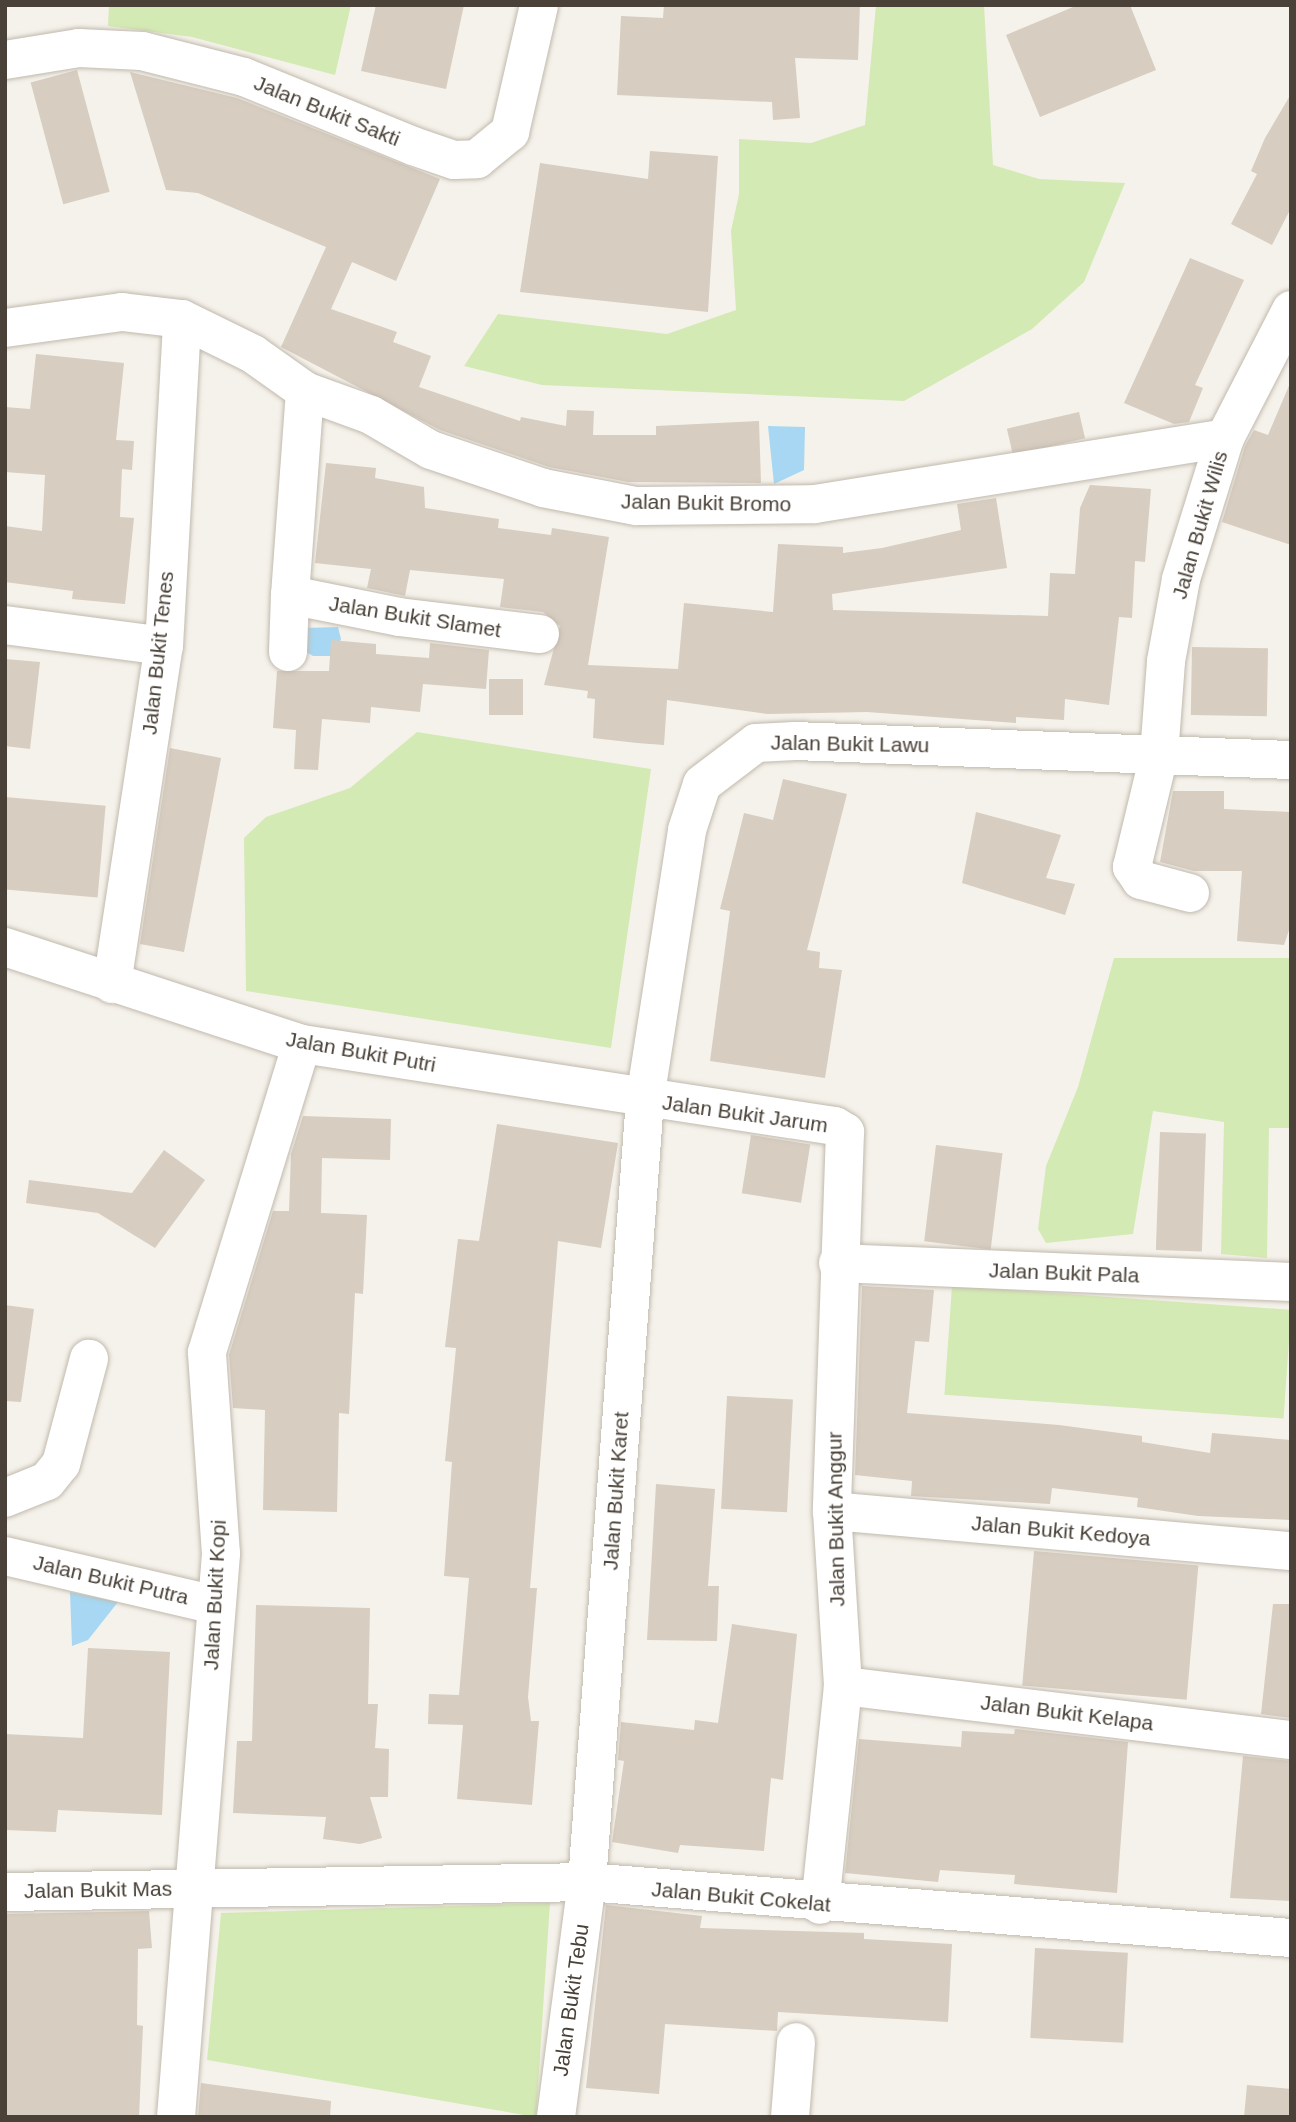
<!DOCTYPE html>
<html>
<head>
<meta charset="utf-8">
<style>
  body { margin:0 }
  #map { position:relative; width:1296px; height:2122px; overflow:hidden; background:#f5f2eb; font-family:Arial,sans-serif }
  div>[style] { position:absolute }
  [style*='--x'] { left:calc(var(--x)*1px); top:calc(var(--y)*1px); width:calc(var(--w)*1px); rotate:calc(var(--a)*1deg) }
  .green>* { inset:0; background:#d4eab4; transform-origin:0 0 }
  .water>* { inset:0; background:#a7d7f2 }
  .building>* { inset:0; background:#d7cdc0; transform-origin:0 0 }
  .roads { filter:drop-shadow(0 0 2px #c1b9ad) drop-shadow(0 0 2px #c1b9ad) }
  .minor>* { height:38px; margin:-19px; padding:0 19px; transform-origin:19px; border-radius:19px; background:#fff }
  span { translate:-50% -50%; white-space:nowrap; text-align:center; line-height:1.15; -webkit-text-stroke:5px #fff; paint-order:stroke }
  .street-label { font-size:21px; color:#4a4238 }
  .frame { position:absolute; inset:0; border:7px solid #4a4238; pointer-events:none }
</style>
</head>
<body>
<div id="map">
  <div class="green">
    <div style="clip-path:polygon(109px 5px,351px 5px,335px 75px,192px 37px,108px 26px)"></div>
    <div style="clip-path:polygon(876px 5px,984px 5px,993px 165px,1039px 179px,1125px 183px,1084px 282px,1032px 329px,904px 401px,542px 385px,464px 366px,498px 314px,667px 334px,736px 310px,731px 231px,739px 194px,739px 139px,811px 143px,865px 125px)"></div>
    <div style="clip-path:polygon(417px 732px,651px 769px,611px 1048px,246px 991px,244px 838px,266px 817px,350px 788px)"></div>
    <div style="clip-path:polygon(1114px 958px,1291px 958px,1291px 1128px,1269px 1128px,1267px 1258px,1221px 1254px,1224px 1122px,1153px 1111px,1133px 1234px,1046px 1243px,1038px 1229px,1046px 1166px,1078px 1087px)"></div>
    <div style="left:952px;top:1286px;width:340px;height:109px;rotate:4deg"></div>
    <div style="clip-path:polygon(550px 1903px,536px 2117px,207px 2060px,221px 1913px)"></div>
  </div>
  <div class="water">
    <div style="clip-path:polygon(768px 426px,805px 427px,804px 470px,774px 484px)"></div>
    <div style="clip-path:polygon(338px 627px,341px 639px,334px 656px,313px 656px,301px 649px,304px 628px)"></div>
    <div style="clip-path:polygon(70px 1592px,118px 1602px,88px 1640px,72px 1646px)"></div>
  </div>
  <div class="building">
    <div style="clip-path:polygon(376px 5px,464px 5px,446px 89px,361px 71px)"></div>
    <div style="clip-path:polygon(664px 5px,860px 5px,858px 60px,795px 58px,800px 118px,773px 120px,772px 102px,617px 95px,621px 16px,663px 18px)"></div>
    <div style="clip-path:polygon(1078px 5px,1130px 5px,1156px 70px,1040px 117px,1006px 35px)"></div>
    <div style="left:77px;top:70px;width:126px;height:48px;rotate:75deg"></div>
    <div style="clip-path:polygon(130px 72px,237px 98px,440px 179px,396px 281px,352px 262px,331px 309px,397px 332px,393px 342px,431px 356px,419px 387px,520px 421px,521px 417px,566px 426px,567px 410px,594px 411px,593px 435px,656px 435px,656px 426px,759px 421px,761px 483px,628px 482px,549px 467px,440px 430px,281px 347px,326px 247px,198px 193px,166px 190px)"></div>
    <div style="clip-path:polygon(1291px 94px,1291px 208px,1272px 245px,1231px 224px,1257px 174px,1251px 171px,1265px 138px)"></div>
    <div style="clip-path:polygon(650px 151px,718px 156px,708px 312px,520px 292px,540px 163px,648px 179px)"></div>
    <div style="clip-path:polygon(1190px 258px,1244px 280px,1195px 385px,1203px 388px,1189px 422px,1174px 424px,1124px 403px)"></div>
    <div style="clip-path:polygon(36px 354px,124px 363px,116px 440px,134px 441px,132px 470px,122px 469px,120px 517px,134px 518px,125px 604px,72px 599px,73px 591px,5px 582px,5px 526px,42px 531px,45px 475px,5px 472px,5px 407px,30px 409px)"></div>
    <div style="clip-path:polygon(1291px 381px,1291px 545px,1222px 522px,1245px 446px,1254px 430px,1268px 435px)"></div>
    <div style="left:1079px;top:412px;width:27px;height:74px;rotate:77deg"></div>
    <div style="clip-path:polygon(326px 463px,376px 468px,375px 478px,424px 487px,425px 508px,499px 519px,498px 528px,551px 535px,552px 528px,609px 537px,588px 665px,678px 669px,684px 603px,773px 612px,778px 544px,843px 547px,843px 553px,882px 548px,961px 530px,957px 504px,996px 498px,1007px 568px,832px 594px,833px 610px,1048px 616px,1050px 573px,1075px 574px,1080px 508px,1090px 485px,1151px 489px,1145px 562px,1135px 561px,1132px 618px,1119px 617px,1109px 705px,1065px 699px,1064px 720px,1016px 717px,1016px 723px,867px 712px,768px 714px,667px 700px,664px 745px,637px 743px,593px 738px,595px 699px,587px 698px,588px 691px,544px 685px,560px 626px,543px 612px,500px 607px,504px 579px,410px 570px,405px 596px,367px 588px,371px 569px,315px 563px)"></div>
    <div style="clip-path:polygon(331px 640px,376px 644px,376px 654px,429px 658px,430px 643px,489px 650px,486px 689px,423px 684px,420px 712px,371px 707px,370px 723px,322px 719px,318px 770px,294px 769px,296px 730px,273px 728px,277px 671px,329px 671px)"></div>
    <div style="left:1192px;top:647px;width:76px;height:68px;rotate:1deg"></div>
    <div style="clip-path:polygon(5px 659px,40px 662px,30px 749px,5px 746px)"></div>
    <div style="left:489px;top:679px;width:34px;height:36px"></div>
    <div style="clip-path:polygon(170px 748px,221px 758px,184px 952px,140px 944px)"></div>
    <div style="clip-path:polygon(783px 779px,847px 794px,807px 950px,820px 952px,819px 968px,842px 970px,825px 1078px,710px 1061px,730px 911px,720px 909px,744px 813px,773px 820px)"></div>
    <div style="clip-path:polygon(1173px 791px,1224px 791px,1224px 809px,1291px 812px,1291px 924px,1284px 945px,1237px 941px,1242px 871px,1194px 871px,1160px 862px)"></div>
    <div style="left:5px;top:797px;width:101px;height:92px;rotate:5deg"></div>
    <div style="clip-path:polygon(976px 812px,1061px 835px,1046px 878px,1075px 884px,1065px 915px,962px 883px)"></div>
    <div style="clip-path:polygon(303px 1116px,391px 1119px,390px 1160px,322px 1158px,321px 1213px,367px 1215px,363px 1294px,355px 1293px,349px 1414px,339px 1413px,337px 1512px,263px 1510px,265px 1410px,233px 1408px,229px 1355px,273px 1211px,289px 1211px,291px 1154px)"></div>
    <div style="clip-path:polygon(497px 1124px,618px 1143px,601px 1248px,558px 1241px,530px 1588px,537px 1588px,528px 1697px,531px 1721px,539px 1721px,532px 1805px,457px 1799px,463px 1725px,428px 1724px,429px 1694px,459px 1695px,469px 1578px,444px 1576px,452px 1462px,445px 1461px,456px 1348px,445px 1347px,458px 1239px,479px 1241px)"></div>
    <div style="left:1160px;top:1132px;width:46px;height:118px;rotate:2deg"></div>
    <div style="left:751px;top:1135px;width:60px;height:59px;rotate:9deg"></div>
    <div style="left:936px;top:1145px;width:67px;height:97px;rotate:7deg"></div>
    <div style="clip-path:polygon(164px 1150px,205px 1180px,155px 1248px,98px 1213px,26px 1203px,29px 1180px,132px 1193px)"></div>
    <div style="clip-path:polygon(862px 1286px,934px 1290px,929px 1342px,915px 1341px,907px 1413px,1059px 1425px,1142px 1436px,1142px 1442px,1210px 1453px,1212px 1433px,1291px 1440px,1291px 1520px,1198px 1516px,1137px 1507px,1138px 1498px,1052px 1488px,1050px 1504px,911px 1496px,912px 1481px,855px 1475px)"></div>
    <div style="clip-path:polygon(5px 1305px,34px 1309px,21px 1402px,5px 1401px)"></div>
    <div style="left:727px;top:1396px;width:66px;height:113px;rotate:3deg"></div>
    <div style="clip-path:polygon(656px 1484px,715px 1489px,708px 1586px,719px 1586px,717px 1641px,647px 1640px)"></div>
    <div style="left:1034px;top:1551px;width:165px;height:135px;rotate:5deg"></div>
    <div style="clip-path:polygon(1273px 1604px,1291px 1604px,1291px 1718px,1261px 1714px)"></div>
    <div style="clip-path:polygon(256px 1605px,370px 1608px,368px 1704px,378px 1704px,375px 1748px,389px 1749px,388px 1797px,370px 1797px,382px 1838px,360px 1844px,323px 1839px,326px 1817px,233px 1813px,237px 1741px,252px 1741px)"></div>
    <div style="clip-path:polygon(732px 1624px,797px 1634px,783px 1780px,771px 1778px,764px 1851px,680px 1845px,678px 1853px,612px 1842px,624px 1761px,618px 1760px,621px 1722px,694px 1730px,695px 1720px,718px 1723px)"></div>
    <div style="clip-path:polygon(88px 1648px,170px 1652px,162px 1815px,58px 1810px,56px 1832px,5px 1830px,5px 1734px,83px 1738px)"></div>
    <div style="clip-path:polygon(1015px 1729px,1128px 1742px,1117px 1893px,1014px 1884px,1015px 1875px,940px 1870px,938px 1882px,845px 1873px,859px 1739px,961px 1747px,962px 1731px,1014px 1734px)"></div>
    <div style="clip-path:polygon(1243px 1756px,1291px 1761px,1291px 1901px,1230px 1898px)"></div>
    <div style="clip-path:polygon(606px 1905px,702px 1916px,700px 1928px,864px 1933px,864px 1939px,952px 1944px,948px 2022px,778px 2012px,777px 2031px,665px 2024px,659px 2094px,586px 2088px)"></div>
    <div style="clip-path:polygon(149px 1911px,152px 1948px,138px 1949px,137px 2025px,143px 2026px,139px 2117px,5px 2117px,5px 1914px)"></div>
    <div style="left:1035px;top:1948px;width:93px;height:90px;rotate:3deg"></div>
    <div style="clip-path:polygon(201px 2083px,331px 2101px,330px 2117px,198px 2117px)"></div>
    <div style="clip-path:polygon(1247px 2085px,1291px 2089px,1291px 2117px,1244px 2117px)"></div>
  </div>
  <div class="roads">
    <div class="minor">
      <div style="--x:5;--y:60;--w:75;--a:-9.2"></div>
      <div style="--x:79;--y:48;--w:63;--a:2.7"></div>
      <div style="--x:142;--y:51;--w:105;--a:14.3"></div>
      <div style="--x:244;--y:77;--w:183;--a:22.2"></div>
      <div style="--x:413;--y:146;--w:43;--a:18.9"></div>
      <div style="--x:454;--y:160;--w:23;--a:-2"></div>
      <div style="--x:477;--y:159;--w:43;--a:-39.3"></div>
      <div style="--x:510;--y:132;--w:130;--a:-77.1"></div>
      <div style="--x:5;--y:328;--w:118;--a:-7.8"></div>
      <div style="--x:122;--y:312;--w:60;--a:6.7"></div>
      <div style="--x:182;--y:319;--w:79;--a:26.2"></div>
      <div style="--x:253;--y:354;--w:64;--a:35.4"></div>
      <div style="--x:305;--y:391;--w:70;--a:20"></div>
      <div style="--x:371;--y:415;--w:69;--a:30.3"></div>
      <div style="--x:431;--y:450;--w:118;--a:18.7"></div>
      <div style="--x:543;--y:488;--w:95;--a:11"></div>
      <div style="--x:636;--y:506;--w:179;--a:-0.6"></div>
      <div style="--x:815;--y:504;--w:415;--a:-9.1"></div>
      <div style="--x:305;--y:391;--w:205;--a:94.2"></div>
      <div style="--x:290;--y:595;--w:111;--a:11.4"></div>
      <div style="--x:399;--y:617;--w:142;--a:6.9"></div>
      <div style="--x:5;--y:625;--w:160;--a:7.5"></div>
      <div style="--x:288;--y:652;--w:57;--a:-88"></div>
      <div style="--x:1190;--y:893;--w:51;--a:-165.1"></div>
      <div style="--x:1141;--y:880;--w:16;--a:-125"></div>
      <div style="--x:1132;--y:867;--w:115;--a:-76.4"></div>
      <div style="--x:1159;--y:755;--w:94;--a:-85.7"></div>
      <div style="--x:1166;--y:661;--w:83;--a:-79.6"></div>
      <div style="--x:1181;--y:579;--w:148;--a:-72.7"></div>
      <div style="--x:1225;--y:438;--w:144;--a:-62.7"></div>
      <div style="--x:5;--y:947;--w:312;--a:18.1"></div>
      <div style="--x:302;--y:1044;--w:539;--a:8.75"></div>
      <div style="--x:835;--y:1126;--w:12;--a:31"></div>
      <div style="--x:845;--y:1132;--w:379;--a:92"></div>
      <div style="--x:832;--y:1511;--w:175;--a:86.4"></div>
      <div style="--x:843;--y:1686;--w:220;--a:96"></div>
      <div style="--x:112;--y:984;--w:342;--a:-81.3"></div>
      <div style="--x:164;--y:646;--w:327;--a:-86.8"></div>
      <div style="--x:838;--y:1263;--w:453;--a:2.4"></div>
      <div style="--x:5;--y:1498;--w:45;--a:-22"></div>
      <div style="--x:47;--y:1481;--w:22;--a:-51"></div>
      <div style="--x:61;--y:1464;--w:109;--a:-75.1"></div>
      <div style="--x:832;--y:1511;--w:461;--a:5"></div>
      <div style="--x:5;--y:1556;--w:217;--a:13.1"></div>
      <div style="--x:843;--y:1686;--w:451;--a:6.9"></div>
      <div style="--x:5;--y:1892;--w:582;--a:-0.98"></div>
      <div style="--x:587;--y:1882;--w:706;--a:4.55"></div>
      <div style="--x:176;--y:2117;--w:565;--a:-85.43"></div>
      <div style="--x:221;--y:1554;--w:202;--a:-94"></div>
      <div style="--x:207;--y:1352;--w:322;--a:-72.9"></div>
      <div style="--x:556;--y:2117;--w:237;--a:-82.5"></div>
      <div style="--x:587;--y:1882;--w:785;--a:-85.76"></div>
      <div style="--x:645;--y:1099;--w:272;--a:-81.1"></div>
      <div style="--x:687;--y:830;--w:48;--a:-71.9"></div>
      <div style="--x:702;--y:784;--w:68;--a:-37.2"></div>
      <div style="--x:756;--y:743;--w:39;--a:-3"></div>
      <div style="--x:795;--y:741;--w:496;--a:2.2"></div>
      <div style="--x:790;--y:2117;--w:75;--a:-85.4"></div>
    </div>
  </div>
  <div class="street-label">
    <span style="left:327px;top:111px;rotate:22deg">Jalan Bukit Sakti</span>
    <span style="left:706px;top:503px;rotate:1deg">Jalan Bukit Bromo</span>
    <span style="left:1200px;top:525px;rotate:-74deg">Jalan Bukit Wilis</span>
    <span style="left:415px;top:617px;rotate:9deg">Jalan Bukit Slamet</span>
    <span style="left:158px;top:653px;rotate:-84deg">Jalan Bukit Tenes</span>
    <span style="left:850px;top:744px;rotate:1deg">Jalan Bukit Lawu</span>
    <span style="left:361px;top:1052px;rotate:10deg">Jalan Bukit Putri</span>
    <span style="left:745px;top:1114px;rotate:8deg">Jalan Bukit Jarum</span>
    <span style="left:1064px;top:1273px;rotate:2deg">Jalan Bukit Pala</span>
    <span style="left:616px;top:1491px;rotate:-86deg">Jalan Bukit Karet</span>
    <span style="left:836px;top:1519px;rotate:-91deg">Jalan Bukit Anggur</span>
    <span style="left:1061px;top:1531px;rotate:5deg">Jalan Bukit Kedoya</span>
    <span style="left:111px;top:1580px;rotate:13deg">Jalan Bukit Putra</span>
    <span style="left:215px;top:1595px;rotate:-87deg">Jalan Bukit Kopi</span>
    <span style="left:1067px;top:1713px;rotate:7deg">Jalan Bukit Kelapa</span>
    <span style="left:98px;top:1890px;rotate:-1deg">Jalan Bukit Mas</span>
    <span style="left:741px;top:1897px;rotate:5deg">Jalan Bukit Cokelat</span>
    <span style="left:571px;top:2000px;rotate:-82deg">Jalan Bukit Tebu</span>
  </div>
  <div class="frame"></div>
</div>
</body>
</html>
